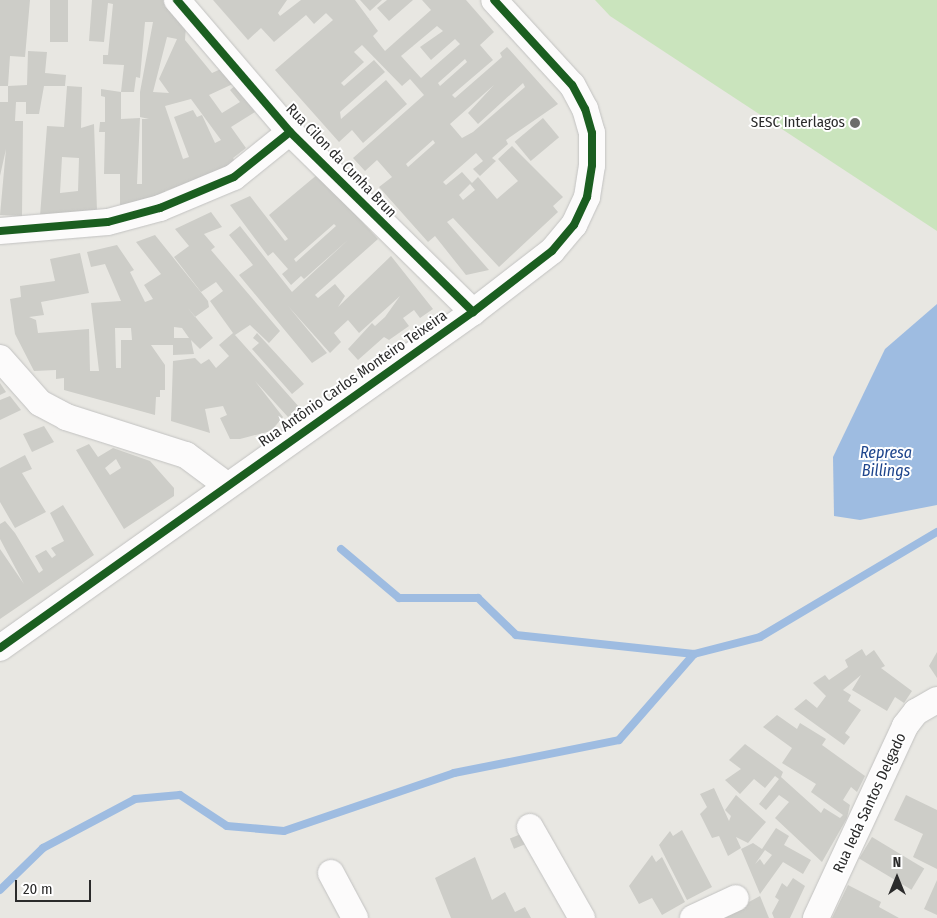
<!DOCTYPE html>
<html>
<head>
<meta charset="utf-8">
<style>
  body { margin:0 }
  #map { position:relative; width:937px; height:918px; overflow:hidden; background:#e8e7e2; font-family:"Fira Sans Condensed",sans-serif }
  div>[style] { position:absolute }
  [style*='--x'] { left:calc(var(--x)*1px); top:calc(var(--y)*1px); width:calc(var(--w)*1px); rotate:calc(var(--a)*1deg) }
  .pitch>* { inset:0; background:#cae4bd }
  .water>* { inset:0; background:#9ebce1 }
  .stream>* { height:8px; margin:-4px; padding:0 4px; transform-origin:4px; border-radius:4px; background:#9ebce1 }
  .building>* { inset:0; background:#cdcdc8; transform-origin:0 0 }
  .roads { filter:drop-shadow(0 0 1px #c2c2c1) drop-shadow(0 0 1px #c2c2c1) }
  .minor>* { height:26px; margin:-13px; padding:0 13px; transform-origin:13px; border-radius:13px; background:#fcfbfb }
  .cycleway>* { height:8px; margin:-4px; padding:0 4px; transform-origin:4px; border-radius:4px; background:#1b5e20 }
  .dots>* { width:14px; height:14px; translate:-50% -50%; box-sizing:border-box; border:2px solid #fff; border-radius:50% }
  span { translate:-50% -50%; white-space:nowrap; text-align:center; line-height:1.15; -webkit-text-stroke:4px #fff; paint-order:stroke }
  .poi-label { font-size:15px; color:#2b2b2b }
  .right { translate:-100% -50%; text-align:right }
  .street-label { font-size:15px; color:#2b2b2b }
  .water-label { font-size:16px; color:#1e458c; font-style:italic }
  .north { position:absolute; left:872px; top:853px; width:50px; height:50px; -webkit-text-stroke:4px #fff; paint-order:stroke; rotate:0deg; font-size:14px; font-weight:700; line-height:20px; text-align:center; color:#2b2b2b }
  .north::after { content:''; display:block; margin:auto; width:18px; height:22px; background:#2b2b2b; clip-path:polygon(50% 0,100% 100%,50% 72%,0 100%) }
  .scale { position:absolute; left:15px; top:880px; width:76px; height:22px; box-sizing:border-box; border:2px solid #2b2b2b; border-top:0; padding-left:6px; font-size:15px; line-height:18px; white-space:nowrap; color:#2b2b2b; -webkit-text-stroke:4px #fff; paint-order:stroke }
</style>
</head>
<body>
<div id="map">
  <div class="pitch">
    <div style="clip-path:polygon(595px 0,937px 0,937px 231px,610px 16px)"></div>
  </div>
  <div class="water">
    <div style="clip-path:polygon(937px 304px,937px 505px,860px 520px,834px 516px,833px 457px,885px 349px)"></div>
  </div>
  <div class="stream">
    <div style="--x:341;--y:549;--w:76;--a:40.2"></div>
    <div style="--x:399;--y:598;--w:79;--a:0"></div>
    <div style="--x:478;--y:598;--w:53;--a:44.2"></div>
    <div style="--x:516;--y:635;--w:179;--a:6.1"></div>
    <div style="--x:0;--y:890;--w:60;--a:-44.3"></div>
    <div style="--x:43;--y:848;--w:104;--a:-28"></div>
    <div style="--x:135;--y:799;--w:45;--a:-5.1"></div>
    <div style="--x:180;--y:795;--w:56;--a:33.4"></div>
    <div style="--x:227;--y:826;--w:57;--a:5"></div>
    <div style="--x:284;--y:831;--w:180;--a:-18.8"></div>
    <div style="--x:454;--y:773;--w:168;--a:-11.3"></div>
    <div style="--x:619;--y:740;--w:114;--a:-48.9"></div>
    <div style="--x:694;--y:654;--w:68;--a:-14.4"></div>
    <div style="--x:760;--y:637;--w:206;--a:-30.7"></div>
  </div>
  <div class="building">
    <div style="clip-path:polygon(0 0,30px 0,25px 57px,10px 56px,8px 86px,0 86px)"></div>
    <div style="left:50px;top:0;width:18px;height:42px"></div>
    <div style="clip-path:polygon(evenodd,92px 0,163px 0,186px 26px,185px 40px,212px 73px,223px 68px,235px 83px,209px 95px,222px 113px,240px 102px,230px 90px,237px 84px,255px 112px,231px 127px,246px 148px,233px 158px,238px 166px,165px 191px,165px 196px,120px 207px,120px 174px,104px 174px,105px 132px,99px 132px,100px 122px,105px 122px,105px 97px,101px 96px,101px 89px,121px 92px,121px 119px,140px 118px,137px 184px,142px 184px,142px 119px,149px 119px,140px 117px,140px 92px,153px 22px,145px 22px,140px 78px,136px 77px,134px 92px,121px 92px,124px 65px,103px 64px,103px 55px,108px 55px,113px 4px,108px 3px,104px 42px,89px 41px,92px 0,167px 37px,177px 39px,159px 79px,169px 93px,153px 92px,167px 37px,92px 0,191px 99px,221px 140px,215px 143px,202px 115px,197px 117px,193px 110px,174px 117px,189px 157px,183px 159px,165px 106px,191px 99px)"></div>
    <div style="clip-path:polygon(evenodd,213px 0,287px 0,278px 13px,280px 16px,301px 0,355px 0,378px 31px,373px 36px,385px 51px,431px 10px,422px 0,466px 0,494px 32px,480px 45px,493px 60px,452px 95px,455px 98px,502px 57px,500px 53px,507px 47px,558px 104px,506px 140px,508px 144px,492px 158px,496px 161px,480px 176px,473px 169px,483px 161px,476px 153px,443px 182px,446px 185px,462px 172px,472px 183px,478px 177px,497px 199px,518px 181px,498px 159px,512px 146px,563px 197px,553px 206px,558px 212px,499px 267px,453px 218px,447px 222px,489px 270px,466px 275px,435px 236px,428px 242px,379px 187px,392px 177px,377px 160px,365px 171px,353px 158px,424px 95px,410px 79px,402px 86px,362px 45px,354px 52px,364px 62px,341px 83px,344px 86px,374px 60px,385px 72px,340px 112px,341px 119px,386px 80px,407px 104px,363px 143px,352px 130px,339px 142px,275px 70px,333px 20px,326px 13px,314px 24px,306px 15px,274px 42px,261px 28px,248px 40px,213px 0,437px 26px,443px 31px,420px 47px,431px 60px,455px 39px,460px 44px,421px 78px,401px 56px,437px 26px,213px 0,465px 59px,467px 62px,440px 86px,438px 83px,465px 59px,213px 0,523px 83px,525px 87px,473px 132px,462px 138px,450px 124px,494px 85px,468px 113px,478px 124px,523px 83px,213px 0,433px 140px,435px 143px,408px 167px,406px 164px,433px 140px,213px 0,470px 184px,475px 190px,463px 200px,459px 195px,470px 184px)"></div>
    <div style="clip-path:polygon(360px 0,382px 0,370px 11px)"></div>
    <div style="clip-path:polygon(387px 0,413px 0,389px 21px,377px 8px)"></div>
    <div style="clip-path:polygon(28px 51px,47px 52px,45px 73px,66px 75px,65px 86px,44px 86px,39px 114px,26px 114px,26px 102px,16px 102px,15px 121px,23px 121px,22px 216px,0 215px,6px 149px,0 176px,0 102px,8px 102px,8px 86px,27px 85px)"></div>
    <div style="clip-path:polygon(evenodd,67px 86px,82px 87px,81px 128px,94px 124px,97px 211px,40px 216px,47px 126px,64px 127px,67px 86px,62px 157px,79px 158px,78px 191px,60px 193px,62px 157px)"></div>
    <div style="left:543px;top:118px;width:25px;height:37px;rotate:50deg"></div>
    <div style="clip-path:polygon(evenodd,318px 174px,378px 239px,315px 295px,318px 298px,335px 284px,345px 296px,338px 307px,391px 256px,433px 309px,420px 318px,414px 310px,403px 318px,409px 326px,389px 340px,384px 337px,358px 360px,348px 349px,372px 323px,375px 326px,385px 317px,400px 296px,359px 333px,348px 320px,334px 333px,341px 342px,330px 353px,288px 306px,327px 353px,312px 363px,239px 275px,253px 265px,229px 235px,240px 226px,292px 292px,349px 239px,304px 279px,301px 276px,291px 285px,282px 274px,288px 269px,273px 252px,268px 256px,230px 205px,250px 196px,285px 241px,288px 239px,269px 215px,318px 174px,334px 224px,336px 226px,296px 262px,294px 259px,334px 224px)"></div>
    <div style="clip-path:polygon(211px 212px,222px 227px,204px 234px,215px 247px,211px 250px,280px 331px,269px 343px,250px 325px,235px 335px,300px 408px,288px 417px,255px 381px,283px 417px,271px 431px,240px 439px,230px 439px,220px 418px,227px 415px,223px 406px,205px 409px,210px 433px,171px 421px,173px 361px,195px 358px,201px 364px,209px 359px,216px 368px,229px 356px,219px 345px,233px 333px,210px 301px,223px 291px,216px 282px,201px 292px,174px 257px,189px 246px,175px 229px)"></div>
    <div style="clip-path:polygon(evenodd,155px 235px,208px 301px,209px 307px,195px 317px,187px 307px,213px 338px,200px 349px,191px 340px,194px 354px,173px 355px,173px 345px,151px 345px,165px 365px,165px 390px,160px 390px,160px 397px,156px 397px,155px 415px,64px 390px,64px 378px,56px 379px,56px 370px,34px 371px,15px 334px,10px 299px,21px 297px,20px 286px,55px 281px,50px 259px,80px 253px,89px 293px,41px 302px,44px 315px,29px 317px,36px 320px,38px 333px,89px 329px,90px 371px,99px 371px,91px 303px,121px 301px,105px 264px,91px 267px,87px 252px,117px 245px,134px 270px,130px 272px,145px 302px,153px 299px,144px 285px,161px 274px,136px 242px,155px 235px,174px 327px,182px 328px,189px 338px,174px 338px,174px 327px,155px 235px,115px 328px,131px 328px,132px 340px,121px 340px,121px 368px,116px 368px,115px 328px)"></div>
    <div style="clip-path:polygon(257px 333px,304px 384px,292px 394px,252px 349px,259px 343px,253px 338px)"></div>
    <div style="clip-path:polygon(0 383px,6px 392px,0 395px)"></div>
    <div style="clip-path:polygon(10px 396px,21px 410px,0 420px,0 400px)"></div>
    <div style="clip-path:polygon(44px 426px,54px 442px,32px 452px,23px 434px)"></div>
    <div style="clip-path:polygon(evenodd,89px 444px,98px 457px,113px 448px,150px 461px,174px 488px,174px 496px,124px 529px,76px 450px,89px 444px,116px 459px,121px 468px,110px 475px,105px 468px,116px 459px)"></div>
    <div style="clip-path:polygon(25px 455px,32px 469px,22px 473px,46px 512px,15px 528px,0 502px,0 468px)"></div>
    <div style="clip-path:polygon(63px 505px,94px 555px,0 619px,0 549px,24px 584px,0 539px,0 524px,5px 521px,15px 533px,39px 573px,43px 570px,35px 556px,46px 550px,52px 558px,56px 555px,51px 548px,64px 541px,50px 513px)"></div>
    <div style="clip-path:polygon(862px 649px,866px 656px,874px 650px,885px 666px,881px 668px,912px 691px,904px 703px,895px 697px,887px 711px,852px 690px,861px 675px,843px 690px,851px 695px,848px 701px,861px 710px,845px 733px,850px 737px,844px 745px,794px 709px,806px 699px,817px 708px,826px 696px,813px 683px,825px 675px,829px 680px,848px 667px,845px 660px)"></div>
    <div style="clip-path:polygon(937px 652px,937px 678px,929px 666px)"></div>
    <div style="clip-path:polygon(777px 715px,797px 729px,800px 723px,826px 739px,822px 745px,865px 776px,857px 792px,851px 787px,843px 800px,850px 805px,847px 818px,822px 862px,775px 818px,789px 802px,779px 795px,766px 810px,759px 804px,779px 779px,775px 776px,765px 788px,754px 779px,740px 794px,725px 780px,741px 769px,729px 760px,745px 744px,783px 772px,781px 777px,821px 813px,824px 808px,840px 818px,843px 815px,811px 792px,816px 784px,782px 763px,792px 748px,763px 727px)"></div>
    <div style="clip-path:polygon(714px 788px,729px 821px,731px 816px,725px 810px,736px 795px,766px 822px,748px 843px,736px 837px,741px 848px,728px 856px,719px 836px,712px 838px,700px 814px,707px 807px,700px 794px)"></div>
    <div style="clip-path:polygon(906px 795px,937px 810px,937px 869px,913px 857px,923px 834px,894px 820px)"></div>
    <div style="clip-path:polygon(evenodd,776px 828px,789px 836px,784px 845px,811px 860px,803px 874px,783px 862px,760px 894px,741px 849px,753px 843px,762px 849px,776px 828px,765px 850px,772px 855px,764px 865px,760px 859px,755px 864px,765px 850px)"></div>
    <div style="clip-path:polygon(682px 830px,712px 887px,687px 900px,659px 845px,670px 831px,673px 836px)"></div>
    <div style="left:521px;top:834px;width:11px;height:12px;rotate:68deg"></div>
    <div style="left:872px;top:837px;width:61px;height:25px;rotate:31deg"></div>
    <div style="clip-path:polygon(652px 855px,656px 862px,662px 857px,685px 902px,662px 915px,652px 898px,639px 904px,629px 886px)"></div>
    <div style="clip-path:polygon(475px 857px,492px 900px,505px 892px,515px 912px,525px 907px,531px 918px,451px 918px,435px 878px)"></div>
    <div style="clip-path:polygon(793px 878px,805px 886px,790px 918px,774px 918px,772px 913px,779px 900px,775px 897px,782px 883px,787px 887px)"></div>
    <div style="clip-path:polygon(937px 880px,937px 915px,924px 909px)"></div>
    <div style="clip-path:polygon(848px 885px,881px 902px,879px 907px,899px 918px,832px 918px)"></div>
    <div style="clip-path:polygon(760px 896px,769px 918px,719px 918px)"></div>
  </div>
  <div class="roads">
    <div class="minor">
      <div style="--x:177;--y:0;--w:174;--a:49.4"></div>
      <div style="--x:290;--y:132;--w:257;--a:44.5"></div>
      <div style="--x:0;--y:231;--w:108;--a:-4.8"></div>
      <div style="--x:108;--y:222;--w:54;--a:-15.1"></div>
      <div style="--x:160;--y:208;--w:80;--a:-22.7"></div>
      <div style="--x:234;--y:177;--w:72;--a:-38.8"></div>
      <div style="--x:0;--y:358;--w:60;--a:48.4"></div>
      <div style="--x:40;--y:403;--w:30;--a:28"></div>
      <div style="--x:66;--y:417;--w:126;--a:17.6"></div>
      <div style="--x:186;--y:455;--w:49;--a:36.6"></div>
      <div style="--x:0;--y:648;--w:580;--a:-35.39"></div>
      <div style="--x:473;--y:312;--w:100;--a:-37.7"></div>
      <div style="--x:552;--y:251;--w:34;--a:-50"></div>
      <div style="--x:574;--y:225;--w:31;--a:-65"></div>
      <div style="--x:587;--y:197;--w:32;--a:-81"></div>
      <div style="--x:592;--y:165;--w:32;--a:-90"></div>
      <div style="--x:592;--y:133;--w:25;--a:-106"></div>
      <div style="--x:585;--y:109;--w:27;--a:-118"></div>
      <div style="--x:572;--y:85;--w:115;--a:-132.5"></div>
      <div style="--x:530;--y:827;--w:105;--a:60.3"></div>
      <div style="--x:331;--y:873;--w:51;--a:61.9"></div>
      <div style="--x:693;--y:918;--w:47;--a:-24.9"></div>
      <div style="--x:816;--y:918;--w:212;--a:-65.1"></div>
      <div style="--x:905;--y:726;--w:18;--a:-52"></div>
      <div style="--x:916;--y:712;--w:24;--a:-30"></div>
    </div>
  </div>
  <div class="cycleway">
    <div style="--x:177;--y:0;--w:174;--a:49.4"></div>
    <div style="--x:290;--y:132;--w:257;--a:44.5"></div>
    <div style="--x:0;--y:231;--w:108;--a:-4.8"></div>
    <div style="--x:108;--y:222;--w:54;--a:-15.1"></div>
    <div style="--x:160;--y:208;--w:80;--a:-22.7"></div>
    <div style="--x:234;--y:177;--w:72;--a:-38.8"></div>
    <div style="--x:0;--y:648;--w:580;--a:-35.39"></div>
    <div style="--x:473;--y:312;--w:100;--a:-37.7"></div>
    <div style="--x:552;--y:251;--w:34;--a:-50"></div>
    <div style="--x:574;--y:225;--w:31;--a:-65"></div>
    <div style="--x:587;--y:197;--w:32;--a:-81"></div>
    <div style="--x:592;--y:165;--w:32;--a:-90"></div>
    <div style="--x:592;--y:133;--w:25;--a:-106"></div>
    <div style="--x:585;--y:109;--w:27;--a:-118"></div>
    <div style="--x:572;--y:85;--w:115;--a:-132.5"></div>
  </div>
  <div class="dots">
    <div style="left:855px;top:123px;background:#6d6d6b"></div>
  </div>
  <div class="poi-label">
    <span class="right" style="left:845px;top:123px">SESC Interlagos</span>
  </div>
  <div class="street-label">
    <span style="left:341px;top:161px;rotate:46deg">Rua Cilon da Cunha Brun</span>
    <span style="left:353px;top:379px;rotate:-35deg">Rua Antônio Carlos Monteiro Teixeira</span>
    <span style="left:870px;top:803px;rotate:-65deg">Rua Ieda Santos Delgado</span>
  </div>
  <div class="water-label">
    <span style="left:886px;top:462px">Represa<br>Billings</span>
  </div>
  <div class="north">N</div>
  <div class="scale">20 m</div>
</div>
</body>
</html>
